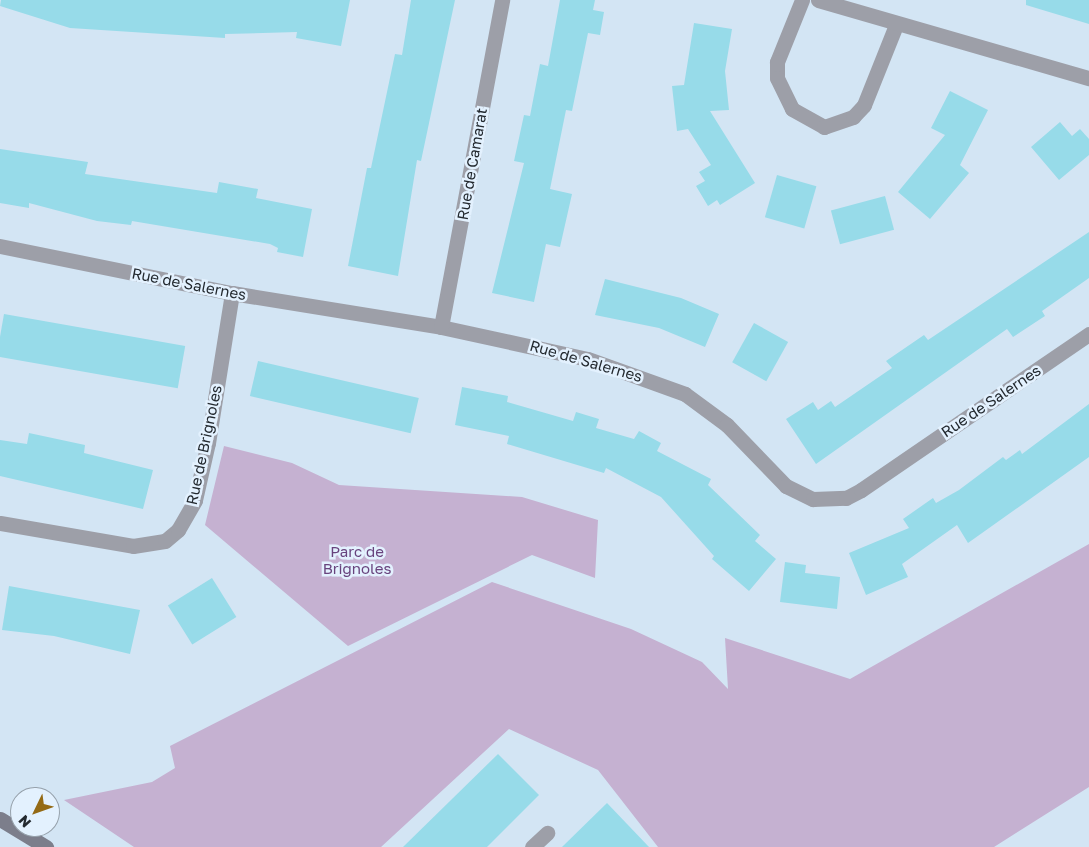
<!DOCTYPE html>
<html>
<head>
<meta charset="utf-8">
<style>
  body { margin:0 }
  #map { position:relative; width:1089px; height:847px; overflow:hidden; background:#d3e5f4; font-family:"Golos Text",sans-serif }
  div>[style] { position:absolute }
  [style*='--x'] { left:calc(var(--x)*1px); top:calc(var(--y)*1px); width:calc(var(--w)*1px); rotate:calc(var(--a)*1deg) }
  .green>* { inset:0; background:#c5b1d1 }
  .building>* { inset:0; background:#97dbe9; transform-origin:0 0 }
  .street>* { height:15px; margin:-7.5px; padding:0 7.5px; transform-origin:7.5px; border-radius:7.5px; background:#9d9fa8 }
  .secondary>* { height:15px; margin:-7.5px; padding:0 7.5px; transform-origin:7.5px; border-radius:7.5px; background:#7c7e8b }
  span { translate:-50% -50%; white-space:nowrap; text-align:center; line-height:1.15; -webkit-text-stroke:5px #e3f1fe; paint-order:stroke }
  .street-label { font-size:15px; color:#23292f }
  .park-label { font-size:15px; color:#68437d }
  .north { position:absolute; left:10px; top:787px; width:50px; height:50px; box-sizing:border-box; background:#e3f1fe; border:1px solid #96a1ab; border-radius:50%; rotate:228deg; font-size:14px; font-weight:700; line-height:20px; text-align:center; color:#23292f }
  .north::after { content:''; display:block; margin:auto; width:18px; height:22px; background:#946a15; clip-path:polygon(50% 0,100% 100%,50% 72%,0 100%) }
</style>
</head>
<body>
<div id="map">
  <div class="green">
    <div style="clip-path:polygon(224px 446px,292px 463px,339px 485px,522px 497px,598px 520px,595px 578px,532px 555px,348px 646px,205px 525px)"></div>
    <div style="clip-path:polygon(1089px 544px,1089px 787px,994px 847px,658px 847px,598px 770px,509px 729px,381px 847px,134px 847px,64px 800px,152px 782px,175px 768px,170px 746px,492px 582px,631px 629px,702px 662px,728px 689px,725px 638px,850px 679px)"></div>
  </div>
  <div class="building">
    <div style="clip-path:polygon(1px 0,350px 0,341px 46px,296px 38px,297px 32px,225px 34px,225px 38px,70px 28px,0 6px)"></div>
    <div style="clip-path:polygon(411px 0,455px 0,421px 161px,417px 160px,398px 276px,348px 266px,367px 168px,371px 168px,395px 54px,402px 55px)"></div>
    <div style="clip-path:polygon(560px 0,595px 0,593px 10px,604px 12px,600px 35px,588px 33px,572px 111px,566px 110px,550px 189px,572px 194px,560px 247px,546px 244px,534px 302px,492px 293px,524px 163px,514px 161px,524px 115px,530px 116px,540px 64px,548px 66px)"></div>
    <div style="clip-path:polygon(1026px 0,1089px 0,1089px 24px,1026px 5px)"></div>
    <div style="clip-path:polygon(694px 23px,732px 29px,725px 71px,729px 110px,710px 111px,755px 183px,720px 205px,717px 200px,708px 206px,696px 186px,705px 181px,699px 172px,711px 165px,688px 129px,677px 131px,672px 86px,684px 85px)"></div>
    <div style="clip-path:polygon(950px 91px,988px 110px,960px 165px,969px 173px,930px 219px,898px 192px,945px 135px,931px 128px)"></div>
    <div style="clip-path:polygon(1060px 122px,1072px 136px,1080px 129px,1089px 139px,1089px 155px,1059px 180px,1031px 147px)"></div>
    <div style="clip-path:polygon(0 149px,88px 162px,85px 174px,217px 193px,219px 182px,258px 189px,256px 198px,312px 209px,303px 257px,277px 252px,278px 248px,270px 244px,132px 221px,131px 225px,97px 221px,29px 203px,29px 208px,0 203px)"></div>
    <div style="left:777px;top:175px;width:41px;height:44px;rotate:16deg"></div>
    <div style="left:885px;top:196px;width:35px;height:56px;rotate:75deg"></div>
    <div style="clip-path:polygon(1089px 232px,1089px 278px,1042px 311px,1045px 316px,1013px 337px,1007px 329px,816px 464px,786px 419px,813px 402px,818px 410px,831px 401px,835px 407px,892px 368px,886px 361px,924px 335px,928px 340px)"></div>
    <div style="clip-path:polygon(605px 279px,681px 298px,719px 314px,705px 347px,659px 328px,595px 315px)"></div>
    <div style="left:4px;top:314px;width:184px;height:43px;rotate:10deg"></div>
    <div style="left:754px;top:323px;width:39px;height:45px;rotate:29deg"></div>
    <div style="left:258px;top:361px;width:165px;height:36px;rotate:13deg"></div>
    <div style="clip-path:polygon(462px 387px,508px 396px,507px 402px,573px 421px,576px 412px,599px 419px,596px 428px,634px 439px,639px 431px,661px 443px,657px 451px,711px 479px,708px 485px,760px 535px,755px 541px,776px 559px,749px 591px,712px 559px,714px 556px,661px 497px,606px 468px,604px 473px,507px 444px,509px 436px,455px 425px)"></div>
    <div style="clip-path:polygon(1089px 404px,1089px 457px,968px 543px,957px 525px,902px 564px,908px 577px,866px 595px,849px 553px,909px 528px,903px 519px,933px 498px,936px 503px,959px 490px,1003px 457px,1006px 460px,1020px 450px,1022px 454px)"></div>
    <div style="clip-path:polygon(29px 433px,85px 445px,84px 453px,153px 470px,143px 509px,0 476px,0 440px,27px 444px)"></div>
    <div style="clip-path:polygon(785px 562px,806px 565px,805px 573px,840px 577px,837px 609px,780px 602px)"></div>
    <div style="left:212px;top:578px;width:46px;height:52px;rotate:58deg"></div>
    <div style="clip-path:polygon(9px 586px,140px 610px,130px 654px,54px 636px,2px 630px)"></div>
    <div style="clip-path:polygon(498px 754px,539px 795px,487px 847px,403px 847px)"></div>
    <div style="clip-path:polygon(607px 803px,649px 847px,562px 847px)"></div>
  </div>
  <div class="street">
    <div style="--x:802;--y:0;--w:67;--a:112"></div>
    <div style="--x:777;--y:62;--w:16;--a:90"></div>
    <div style="--x:777;--y:78;--w:34;--a:64"></div>
    <div style="--x:792;--y:109;--w:37;--a:29"></div>
    <div style="--x:824;--y:127;--w:31;--a:-19"></div>
    <div style="--x:853;--y:117;--w:16;--a:-47"></div>
    <div style="--x:864;--y:105;--w:86;--a:-68.2"></div>
    <div style="--x:818;--y:0;--w:282;--a:16.1"></div>
    <div style="--x:0;--y:246;--w:237;--a:11.5"></div>
    <div style="--x:232;--y:293;--w:212;--a:9.2"></div>
    <div style="--x:441;--y:327;--w:150;--a:12.3"></div>
    <div style="--x:588;--y:359;--w:103;--a:19.8"></div>
    <div style="--x:685;--y:394;--w:52;--a:36.4"></div>
    <div style="--x:727;--y:425;--w:85;--a:46"></div>
    <div style="--x:786;--y:486;--w:30;--a:26"></div>
    <div style="--x:813;--y:499;--w:33;--a:-2"></div>
    <div style="--x:846;--y:498;--w:17;--a:-28"></div>
    <div style="--x:861;--y:490;--w:276;--a:-34.4"></div>
    <div style="--x:441;--y:327;--w:333;--a:-79.4"></div>
    <div style="--x:0;--y:523;--w:135;--a:9.8"></div>
    <div style="--x:133;--y:546;--w:32;--a:-9"></div>
    <div style="--x:165;--y:541;--w:17;--a:-40"></div>
    <div style="--x:178;--y:530;--w:34;--a:-60"></div>
    <div style="--x:195;--y:500;--w:58;--a:-77.2"></div>
    <div style="--x:208;--y:443;--w:152;--a:-80.9"></div>
    <div style="--x:532;--y:847;--w:21;--a:-43"></div>
  </div>
  <div class="secondary">
    <div style="--x:0;--y:819;--w:54;--a:31.3"></div>
  </div>
  <div class="street-label">
    <span style="left:472px;top:164px;rotate:-80deg">Rue de Camarat</span>
    <span style="left:189px;top:284px;rotate:11deg">Rue de Salernes</span>
    <span style="left:586px;top:361px;rotate:16deg">Rue de Salernes</span>
    <span style="left:991px;top:401px;rotate:-34deg">Rue de Salernes</span>
    <span style="left:204px;top:445px;rotate:-78deg">Rue de Brignoles</span>
  </div>
  <div class="park-label">
    <span style="left:357px;top:560px">Parc de<br>Brignoles</span>
  </div>
  <div class="north">N</div>
</div>
</body>
</html>
